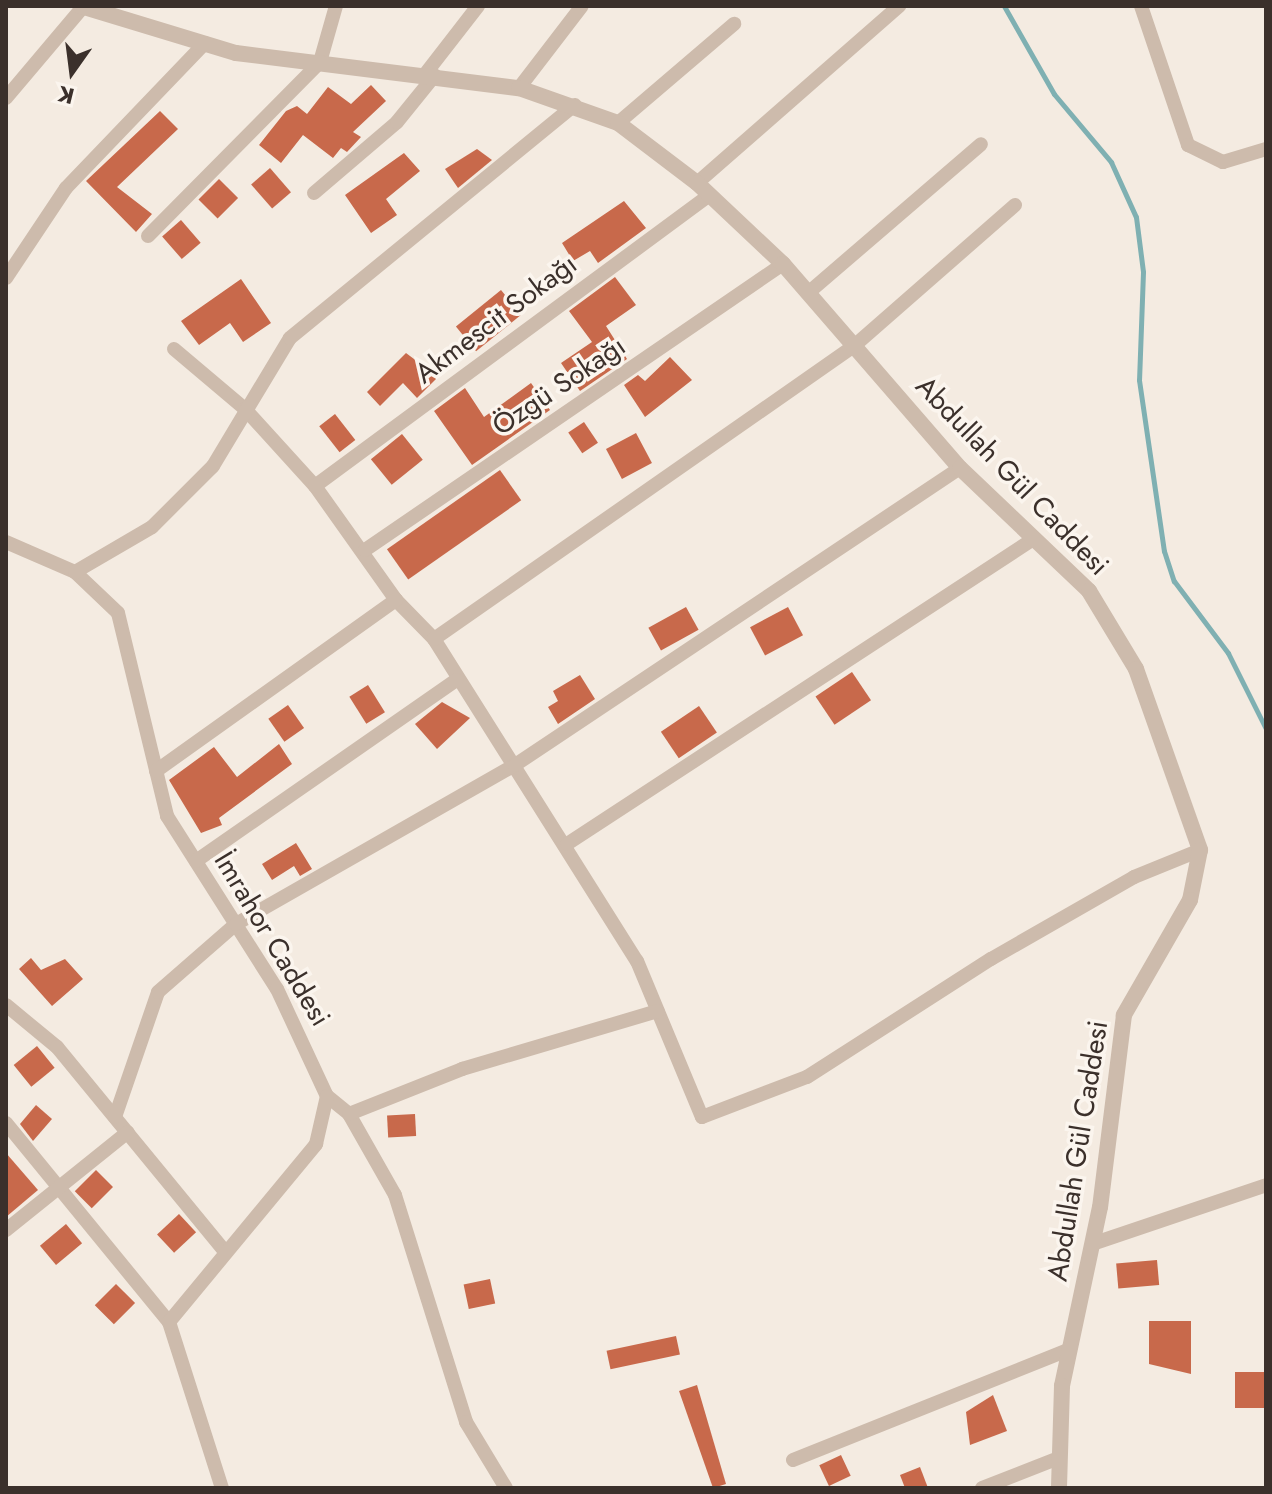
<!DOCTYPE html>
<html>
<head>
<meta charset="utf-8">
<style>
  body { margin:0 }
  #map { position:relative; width:1272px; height:1494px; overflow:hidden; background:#f4ebe1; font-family:Jost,sans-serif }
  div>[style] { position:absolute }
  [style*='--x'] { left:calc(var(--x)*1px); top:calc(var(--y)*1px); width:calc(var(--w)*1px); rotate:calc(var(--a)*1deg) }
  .stream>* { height:5px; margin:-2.5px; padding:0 2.5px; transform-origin:2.5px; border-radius:2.5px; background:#7fb0b2 }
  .building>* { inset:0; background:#c8694b; transform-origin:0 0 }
  .minor>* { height:14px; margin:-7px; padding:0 7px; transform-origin:7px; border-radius:7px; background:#cdbbac }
  .tertiary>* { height:16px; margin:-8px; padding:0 8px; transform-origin:8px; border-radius:8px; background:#cdbbac }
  span { translate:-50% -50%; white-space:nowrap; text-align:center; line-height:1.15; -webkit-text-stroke:7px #fbf5ee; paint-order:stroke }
  .street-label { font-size:28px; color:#3b302b }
  .frame { position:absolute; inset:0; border:8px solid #3b302b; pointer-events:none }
  .north { position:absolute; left:32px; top:32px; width:80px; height:80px; -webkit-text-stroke:6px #fbf5ee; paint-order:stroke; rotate:194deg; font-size:22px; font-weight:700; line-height:32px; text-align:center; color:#3b302b }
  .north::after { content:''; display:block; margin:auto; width:28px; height:36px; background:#3b302b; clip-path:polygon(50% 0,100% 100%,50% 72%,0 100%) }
</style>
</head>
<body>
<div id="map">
  <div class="stream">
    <div style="--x:1004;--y:6;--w:101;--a:60.4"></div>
    <div style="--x:1054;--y:94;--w:89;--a:50"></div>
    <div style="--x:1111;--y:162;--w:60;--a:65.6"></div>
    <div style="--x:1136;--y:217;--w:55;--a:82.7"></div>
    <div style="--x:1143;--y:272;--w:108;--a:92.1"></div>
    <div style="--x:1139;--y:380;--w:173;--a:81.7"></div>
    <div style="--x:1164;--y:551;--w:32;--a:72"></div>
    <div style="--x:1174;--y:581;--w:90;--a:53.1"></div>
    <div style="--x:1228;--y:653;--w:85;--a:63.4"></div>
  </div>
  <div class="building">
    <div style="clip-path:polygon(371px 85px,386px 101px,353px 132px,361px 137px,347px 152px,341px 148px,333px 158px,303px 135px,281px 163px,259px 145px,286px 111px,297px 106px,307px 114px,328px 87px,351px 104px)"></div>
    <div style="clip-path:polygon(160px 111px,178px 129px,117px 187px,152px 214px,136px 232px,86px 181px)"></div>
    <div style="clip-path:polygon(477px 149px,492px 160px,458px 188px,445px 169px)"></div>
    <div style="clip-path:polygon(404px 153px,420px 171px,386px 199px,397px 215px,371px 233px,345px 195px)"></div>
    <div style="left:270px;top:168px;width:32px;height:25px;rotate:49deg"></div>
    <div style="left:219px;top:179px;width:27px;height:29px;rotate:45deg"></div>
    <div style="clip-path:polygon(624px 201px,646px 228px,598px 263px,590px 251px,573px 261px,562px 243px)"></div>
    <div style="left:181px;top:220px;width:30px;height:25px;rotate:49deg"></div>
    <div style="clip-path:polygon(615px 277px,636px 305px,606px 326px,627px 359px,580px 391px,561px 363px,592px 342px,569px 311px)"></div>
    <div style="clip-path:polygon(241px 279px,271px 323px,243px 342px,230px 323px,199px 345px,181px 321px)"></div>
    <div style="left:501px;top:290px;width:32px;height:58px;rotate:51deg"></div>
    <div style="clip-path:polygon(406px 353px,438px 377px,417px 398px,403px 383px,380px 406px,367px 392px)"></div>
    <div style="clip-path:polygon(670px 357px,692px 380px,645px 417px,624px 385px,638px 375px,645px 381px)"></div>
    <div style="clip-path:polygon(531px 383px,550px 410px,472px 465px,434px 411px,465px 388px,484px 417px)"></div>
    <div style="left:335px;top:414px;width:33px;height:20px;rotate:52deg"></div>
    <div style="left:584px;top:422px;width:25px;height:19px;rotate:56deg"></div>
    <div style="left:636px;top:433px;width:34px;height:34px;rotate:62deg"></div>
    <div style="left:402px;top:434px;width:33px;height:40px;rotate:51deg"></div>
    <div style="left:500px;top:470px;width:37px;height:138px;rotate:55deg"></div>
    <div style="left:686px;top:607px;width:26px;height:43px;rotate:61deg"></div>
    <div style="left:788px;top:607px;width:32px;height:43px;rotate:62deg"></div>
    <div style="left:852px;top:672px;width:34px;height:44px;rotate:56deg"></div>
    <div style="clip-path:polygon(580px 675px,595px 699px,558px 724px,548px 707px,558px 701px,553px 691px)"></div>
    <div style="left:368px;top:685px;width:32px;height:22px;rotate:58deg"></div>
    <div style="clip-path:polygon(442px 702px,470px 718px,437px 749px,415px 724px)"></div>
    <div style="left:288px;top:705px;width:28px;height:24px;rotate:55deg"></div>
    <div style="left:699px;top:706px;width:32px;height:46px;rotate:56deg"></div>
    <div style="clip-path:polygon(279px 744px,292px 764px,219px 818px,222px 825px,201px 833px,169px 780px,214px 747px,237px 777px)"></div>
    <div style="clip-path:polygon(296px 843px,312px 869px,300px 876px,294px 866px,272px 880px,262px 864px)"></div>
    <div style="clip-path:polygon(31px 958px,41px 970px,65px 959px,83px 979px,52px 1006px,19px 969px)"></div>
    <div style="left:37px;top:1046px;width:28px;height:30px;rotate:51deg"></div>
    <div style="clip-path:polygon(36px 1105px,52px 1119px,33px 1141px,20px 1124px)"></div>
    <div style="left:415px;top:1114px;width:22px;height:28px;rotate:87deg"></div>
    <div style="clip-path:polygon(6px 1153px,38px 1190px,6px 1217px)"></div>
    <div style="left:96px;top:1170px;width:24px;height:30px;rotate:45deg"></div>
    <div style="left:179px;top:1214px;width:25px;height:30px;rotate:47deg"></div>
    <div style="left:66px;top:1224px;width:25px;height:34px;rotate:50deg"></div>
    <div style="left:1157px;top:1260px;width:25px;height:41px;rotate:85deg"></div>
    <div style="left:490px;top:1279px;width:25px;height:27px;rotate:78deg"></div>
    <div style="left:116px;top:1284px;width:27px;height:30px;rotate:45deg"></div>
    <div style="clip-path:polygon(1149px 1321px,1191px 1321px,1191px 1374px,1149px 1364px)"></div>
    <div style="left:676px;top:1336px;width:19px;height:71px;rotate:78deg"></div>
    <div style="left:1266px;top:1372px;width:36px;height:31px;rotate:90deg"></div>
    <div style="clip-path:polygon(697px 1385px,726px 1484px,713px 1488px,679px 1391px)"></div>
    <div style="clip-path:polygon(993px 1395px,1007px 1431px,970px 1445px,966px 1412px)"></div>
    <div style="left:841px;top:1455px;width:23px;height:24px;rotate:65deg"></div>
    <div style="clip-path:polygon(920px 1467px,928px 1488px,905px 1488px,900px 1475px)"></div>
  </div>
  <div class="minor">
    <div style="--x:1141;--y:6;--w:147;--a:71.3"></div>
    <div style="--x:1188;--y:145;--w:39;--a:26"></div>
    <div style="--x:1223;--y:162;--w:45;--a:-16.8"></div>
    <div style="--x:426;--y:73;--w:85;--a:-52.2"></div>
    <div style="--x:519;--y:88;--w:103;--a:-52.5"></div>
    <div style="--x:6;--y:98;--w:119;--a:-49.8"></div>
    <div style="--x:618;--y:123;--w:153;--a:-40.5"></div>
    <div style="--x:697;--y:183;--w:269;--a:-41.2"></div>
    <div style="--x:314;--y:193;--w:109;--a:-40.5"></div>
    <div style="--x:397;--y:122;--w:60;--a:-51"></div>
    <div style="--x:148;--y:236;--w:245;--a:-45.3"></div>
    <div style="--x:320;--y:62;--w:58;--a:-74.1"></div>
    <div style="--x:6;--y:278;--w:108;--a:-56.3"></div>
    <div style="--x:66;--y:188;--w:201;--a:-46.2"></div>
    <div style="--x:808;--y:293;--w:228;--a:-40.7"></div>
    <div style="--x:174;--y:349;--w:93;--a:40.2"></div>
    <div style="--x:245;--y:409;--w:104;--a:47.7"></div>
    <div style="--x:315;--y:486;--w:140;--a:54.6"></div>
    <div style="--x:396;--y:600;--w:54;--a:45.7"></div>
    <div style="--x:434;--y:639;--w:381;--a:57.8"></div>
    <div style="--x:637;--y:961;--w:169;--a:67.4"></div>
    <div style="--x:702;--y:1117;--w:112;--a:-20.9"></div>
    <div style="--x:807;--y:1077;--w:219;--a:-32.7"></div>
    <div style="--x:991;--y:959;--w:165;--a:-29.8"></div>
    <div style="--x:1134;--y:877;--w:71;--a:-22.2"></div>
    <div style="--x:315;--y:486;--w:490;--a:-36.4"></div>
    <div style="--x:6;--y:542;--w:75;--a:23.5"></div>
    <div style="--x:75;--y:572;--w:59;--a:43.6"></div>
    <div style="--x:118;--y:613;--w:209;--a:76.4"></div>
    <div style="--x:167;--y:816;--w:205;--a:57.6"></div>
    <div style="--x:277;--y:989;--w:118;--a:65"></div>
    <div style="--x:327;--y:1096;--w:28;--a:39"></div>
    <div style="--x:349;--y:1114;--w:93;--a:60.4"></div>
    <div style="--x:395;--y:1195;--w:238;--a:72.6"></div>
    <div style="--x:466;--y:1422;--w:77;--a:58.8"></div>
    <div style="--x:365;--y:550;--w:506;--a:-34.38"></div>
    <div style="--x:75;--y:572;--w:89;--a:-30.3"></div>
    <div style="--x:152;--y:527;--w:86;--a:-45"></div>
    <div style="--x:213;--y:466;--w:149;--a:-59"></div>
    <div style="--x:290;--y:338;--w:368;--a:-39.3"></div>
    <div style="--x:434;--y:639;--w:512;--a:-34.9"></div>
    <div style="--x:854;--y:346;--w:214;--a:-41.2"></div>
    <div style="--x:156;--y:771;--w:295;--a:-35.5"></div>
    <div style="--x:567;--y:844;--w:556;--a:-33.18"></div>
    <div style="--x:196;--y:861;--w:317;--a:-34.8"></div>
    <div style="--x:6;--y:1005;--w:66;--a:39.5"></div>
    <div style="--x:57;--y:1047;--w:261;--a:50.6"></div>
    <div style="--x:349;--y:1114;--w:122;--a:-21.7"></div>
    <div style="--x:462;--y:1069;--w:204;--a:-16.5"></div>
    <div style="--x:115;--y:1117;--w:132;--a:-71"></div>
    <div style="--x:158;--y:992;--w:103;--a:-41.1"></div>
    <div style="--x:236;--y:924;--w:321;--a:-29.7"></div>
    <div style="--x:515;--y:765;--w:535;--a:-33.72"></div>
    <div style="--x:6;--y:1123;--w:257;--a:50.7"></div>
    <div style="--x:169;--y:1322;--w:174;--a:72.3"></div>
    <div style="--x:6;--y:1230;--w:156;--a:-38.8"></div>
    <div style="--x:1092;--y:1244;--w:184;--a:-18.7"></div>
    <div style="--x:169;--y:1322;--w:231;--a:-50.4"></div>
    <div style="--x:316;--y:1144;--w:49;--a:-77.1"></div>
    <div style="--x:793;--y:1460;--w:298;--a:-21.8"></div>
    <div style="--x:982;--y:1488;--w:83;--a:-21.3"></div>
  </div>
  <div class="tertiary">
    <div style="--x:81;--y:6;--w:162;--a:16.9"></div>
    <div style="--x:236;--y:53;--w:285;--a:7.1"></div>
    <div style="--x:519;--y:88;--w:105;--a:19.5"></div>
    <div style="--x:618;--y:123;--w:99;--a:37.2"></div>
    <div style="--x:697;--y:183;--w:118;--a:43.3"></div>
    <div style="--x:783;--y:264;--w:270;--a:49.1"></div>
    <div style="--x:960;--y:468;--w:178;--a:43.6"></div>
    <div style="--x:1089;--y:591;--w:91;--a:58.9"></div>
    <div style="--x:1136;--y:669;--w:192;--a:70.5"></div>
    <div style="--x:1200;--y:850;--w:51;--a:101.3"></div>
    <div style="--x:1190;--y:900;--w:133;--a:119.9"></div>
    <div style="--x:1124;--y:1015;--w:193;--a:97.1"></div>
    <div style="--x:1100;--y:1207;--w:183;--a:102"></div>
    <div style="--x:1062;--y:1386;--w:102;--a:91.7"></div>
  </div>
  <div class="street-label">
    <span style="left:496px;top:319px;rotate:-37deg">Akmescit Sokağı</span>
    <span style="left:559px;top:386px;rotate:-34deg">Özgü Sokağı</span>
    <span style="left:1012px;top:476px;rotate:46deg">Abdullah Gül Caddesi</span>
    <span style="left:272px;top:939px;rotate:59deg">İmrahor Caddesi</span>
    <span style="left:1078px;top:1151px;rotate:-81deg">Abdullah Gül Caddesi</span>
  </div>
  <div class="frame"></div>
  <div class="north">K</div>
</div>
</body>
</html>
